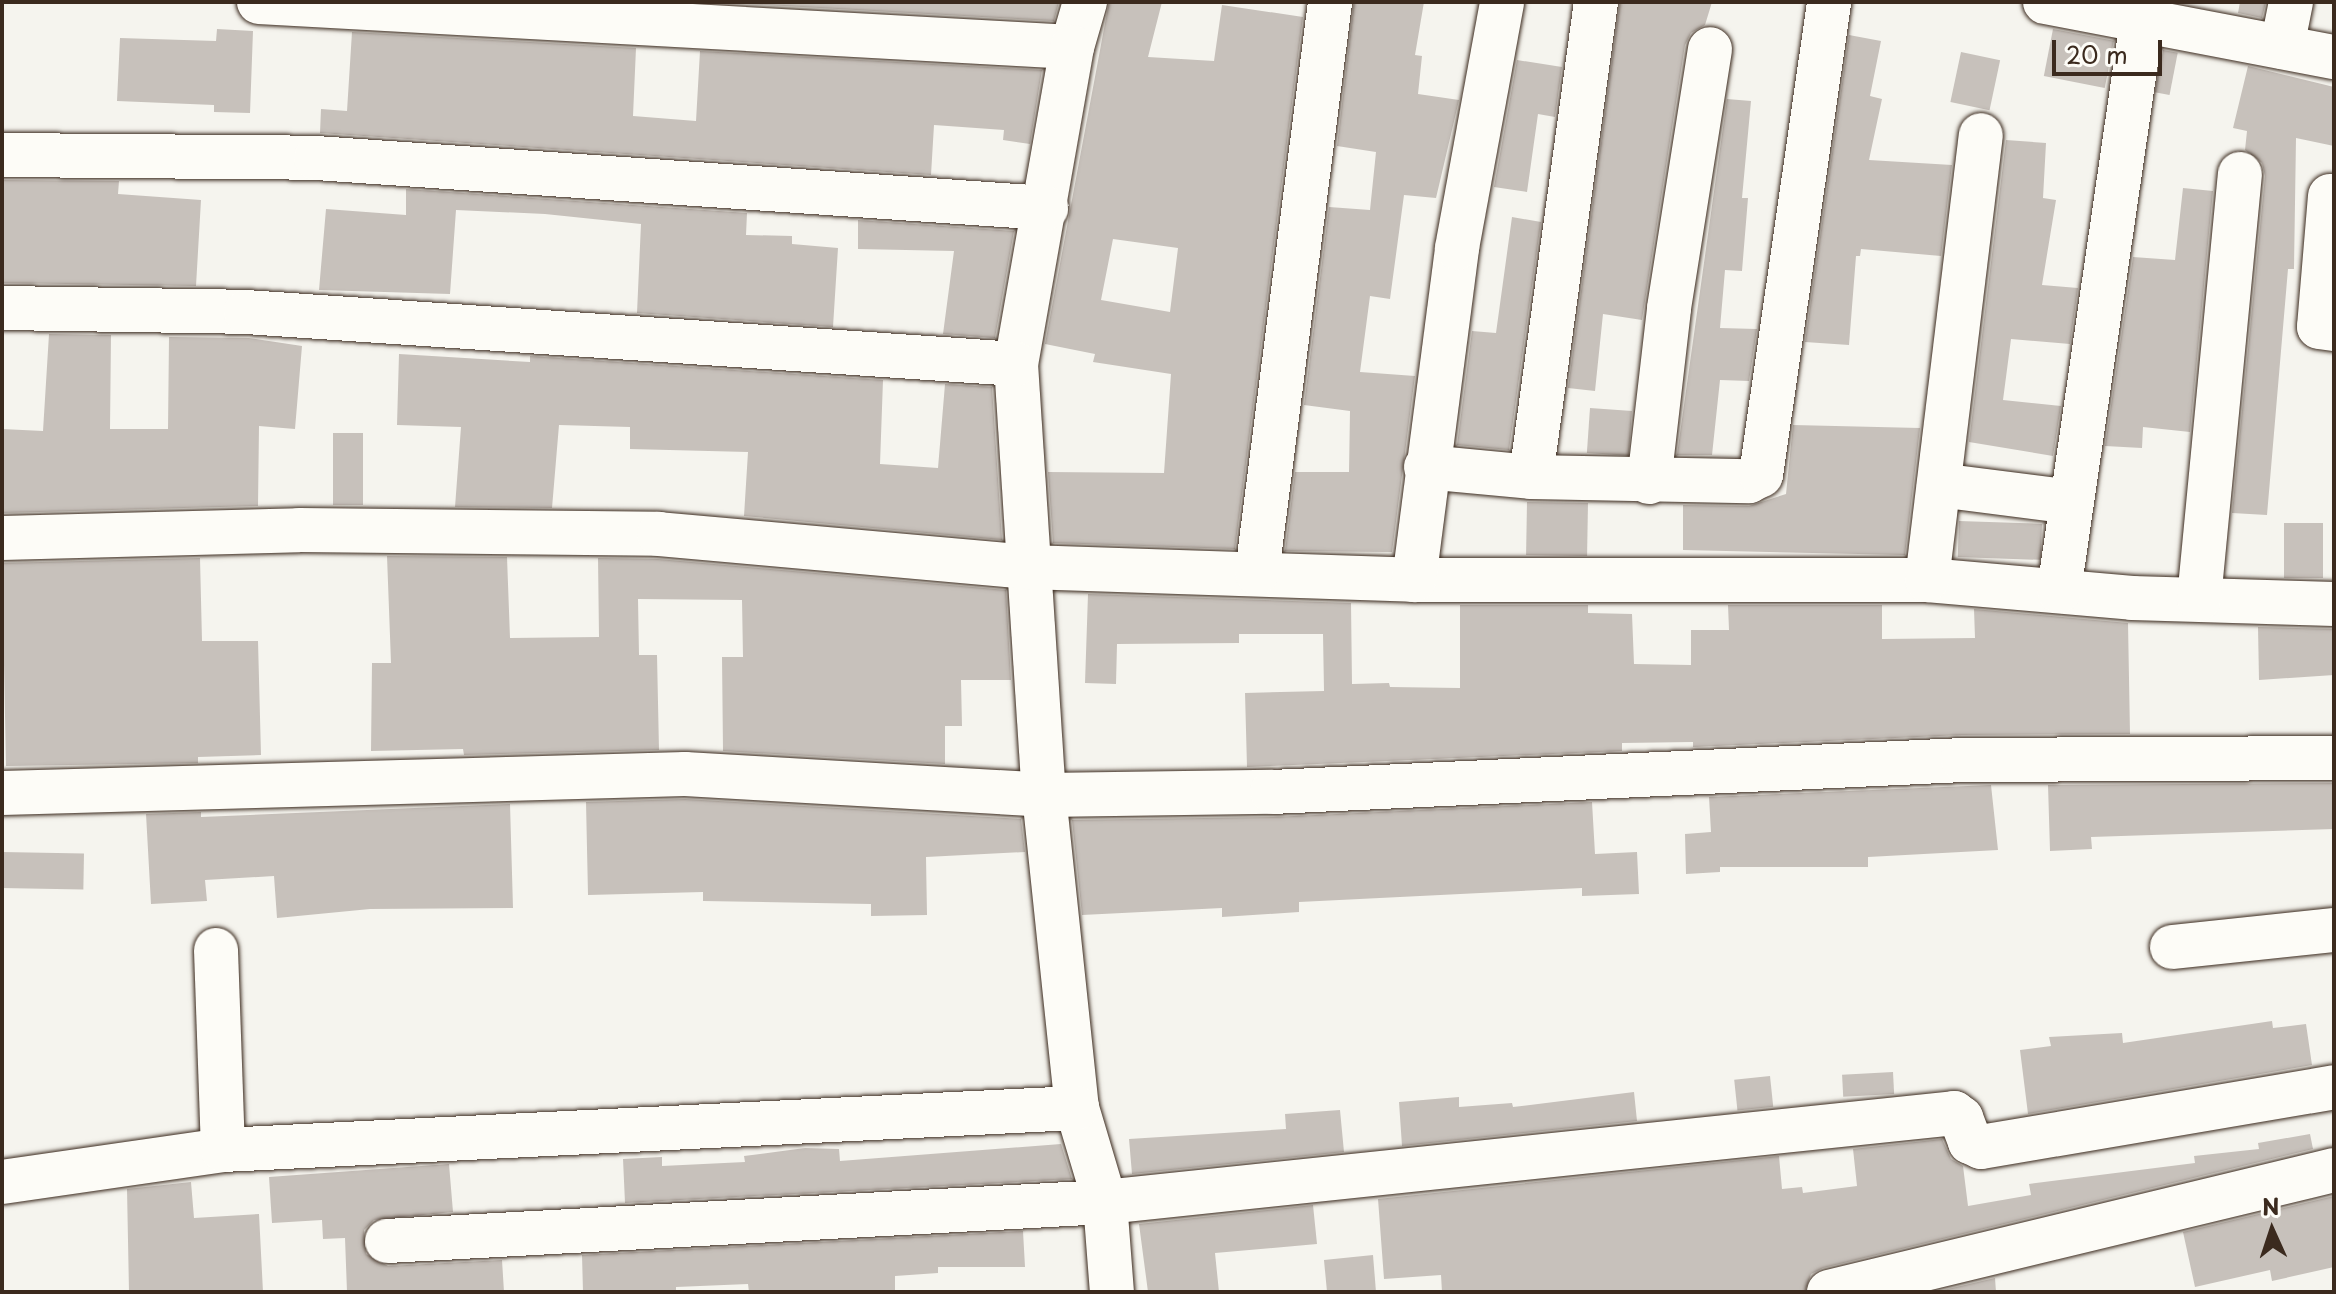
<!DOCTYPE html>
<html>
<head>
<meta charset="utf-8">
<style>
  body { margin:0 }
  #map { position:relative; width:2336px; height:1294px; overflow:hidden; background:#f5f4ee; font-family:"Playpen Sans",sans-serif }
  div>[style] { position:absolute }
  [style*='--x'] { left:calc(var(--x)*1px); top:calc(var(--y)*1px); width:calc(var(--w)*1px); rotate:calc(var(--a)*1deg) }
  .building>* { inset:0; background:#c7c1bb; transform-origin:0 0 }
  .roads { filter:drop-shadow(0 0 2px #3b2a1e) drop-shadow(0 0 2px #3b2a1e) }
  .street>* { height:44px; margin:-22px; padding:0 22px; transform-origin:22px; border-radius:22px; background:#fdfcf7 }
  span { translate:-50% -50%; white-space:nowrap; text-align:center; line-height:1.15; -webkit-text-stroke:7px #fdfcf7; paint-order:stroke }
  .frame { position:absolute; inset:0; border:4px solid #3b2a1e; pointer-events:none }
  .north { position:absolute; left:2232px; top:1190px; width:80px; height:80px; -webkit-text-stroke:6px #fdfcf7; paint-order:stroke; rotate:357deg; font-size:22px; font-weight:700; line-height:32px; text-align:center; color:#3b2a1e }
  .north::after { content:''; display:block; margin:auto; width:28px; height:36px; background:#3b2a1e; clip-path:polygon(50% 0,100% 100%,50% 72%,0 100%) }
  .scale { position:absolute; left:2052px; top:40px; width:110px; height:36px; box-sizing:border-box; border:4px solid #3b2a1e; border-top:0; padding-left:10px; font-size:24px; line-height:28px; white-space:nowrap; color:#3b2a1e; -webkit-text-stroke:6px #fdfcf7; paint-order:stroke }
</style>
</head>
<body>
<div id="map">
  <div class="building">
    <div style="clip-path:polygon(711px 2px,1059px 2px,1054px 21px)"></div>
    <div style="clip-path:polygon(evenodd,1109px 2px,1162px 2px,1148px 57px,1214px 61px,1222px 5px,1303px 17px,1235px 549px,1053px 543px,1048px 472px,1164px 473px,1171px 374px,1093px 362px,1095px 354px,1045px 344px,1109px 2px,1113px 239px,1178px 248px,1170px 312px,1101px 300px,1113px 239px)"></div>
    <div style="clip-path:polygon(1354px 2px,1424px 2px,1415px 55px,1422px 56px,1418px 94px,1459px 100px,1436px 198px,1404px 195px,1390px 299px,1370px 296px,1360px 372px,1415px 376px,1392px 552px,1285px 551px,1295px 472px,1349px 472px,1350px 411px,1304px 405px,1329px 207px,1370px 210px,1376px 152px,1337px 146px)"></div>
    <div style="clip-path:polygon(1620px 2px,1712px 2px,1705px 25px,1691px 33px,1685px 45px,1642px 320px,1603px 314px,1595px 391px,1568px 388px)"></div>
    <div style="clip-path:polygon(2240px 2px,2266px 2px,2262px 18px,2238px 13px)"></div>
    <div style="clip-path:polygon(217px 29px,253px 31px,250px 113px,214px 112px,214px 105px,117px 101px,120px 38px,216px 41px)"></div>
    <div style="left:2053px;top:29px;width:62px;height:48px;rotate:11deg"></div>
    <div style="clip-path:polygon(352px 32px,636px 48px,633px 116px,696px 121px,700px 51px,1042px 70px,1030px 144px,1003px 140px,1004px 130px,934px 125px,931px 175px,320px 133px,321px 109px,347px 111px)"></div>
    <div style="clip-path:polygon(1849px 35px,1881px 41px,1870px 96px,1882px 99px,1869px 160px,1952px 165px,1941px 256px,1861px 249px,1860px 256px,1856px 256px,1849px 345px,1805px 342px)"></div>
    <div style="left:2163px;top:50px;width:15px;height:43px;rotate:11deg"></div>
    <div style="left:1961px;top:52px;width:40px;height:51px;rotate:12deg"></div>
    <div style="clip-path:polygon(1517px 60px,1562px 67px,1555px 117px,1538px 114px,1527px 192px,1494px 187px)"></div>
    <div style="clip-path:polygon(2248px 66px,2334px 87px,2334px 146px,2296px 138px,2294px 269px,2288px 269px,2267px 515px,2232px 513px,2265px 176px,2262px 163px,2245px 150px,2247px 131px,2233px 128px)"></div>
    <div style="clip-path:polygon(1727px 99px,1751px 101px,1742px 198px,1748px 198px,1742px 271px,1725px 270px,1720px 328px,1757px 329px,1749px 381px,1720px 380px,1712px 455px,1677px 455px)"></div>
    <div style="clip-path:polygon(2006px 140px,2046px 143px,2043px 198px,2056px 200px,2042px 285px,2078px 288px,2070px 344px,2011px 339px,2003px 400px,2061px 406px,2053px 456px,1969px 442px)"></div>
    <div style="clip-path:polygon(2px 180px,119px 181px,118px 194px,201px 200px,196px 286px,2px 283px)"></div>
    <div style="clip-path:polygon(2183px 188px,2213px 191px,2190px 432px,2143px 427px,2142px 448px,2105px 446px,2133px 257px,2175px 260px)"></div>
    <div style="clip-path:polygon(406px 189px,747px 213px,746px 235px,792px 236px,792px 244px,838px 248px,833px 327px,637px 313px,641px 224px,545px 214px,456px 210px,450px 294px,319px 290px,326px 209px,406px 215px)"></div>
    <div style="clip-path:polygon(1512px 217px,1541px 222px,1509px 450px,1457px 445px,1472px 331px,1496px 333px)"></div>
    <div style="clip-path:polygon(858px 220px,1014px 231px,995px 338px,943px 334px,954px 251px,858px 249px)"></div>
    <div style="clip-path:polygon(49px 334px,111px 335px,110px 429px,168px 429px,169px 337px,249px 338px,302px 346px,295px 429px,259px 426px,258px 506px,2px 513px,2px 429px,43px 431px)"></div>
    <div style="clip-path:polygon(399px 354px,530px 362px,530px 356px,883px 380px,880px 464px,938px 468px,945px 384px,992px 387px,1002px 540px,744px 516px,748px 452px,630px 449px,630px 427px,559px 425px,552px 508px,455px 507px,461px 427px,397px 425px)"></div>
    <div style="left:1590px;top:408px;width:42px;height:45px;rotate:4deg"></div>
    <div style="clip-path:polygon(1793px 425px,1920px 428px,1905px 555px,1683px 550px,1683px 505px,1749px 506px,1786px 494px)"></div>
    <div style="left:333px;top:433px;width:30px;height:72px"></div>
    <div style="left:1527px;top:502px;width:61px;height:53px;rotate:1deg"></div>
    <div style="left:1959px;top:521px;width:83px;height:36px;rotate:2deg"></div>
    <div style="left:2284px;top:523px;width:39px;height:55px"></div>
    <div style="clip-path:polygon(387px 556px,507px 557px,510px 638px,599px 637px,598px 558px,658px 559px,1006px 590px,1011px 680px,961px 680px,962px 726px,945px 726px,945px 764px,723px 751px,722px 657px,743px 657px,742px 600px,638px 599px,639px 655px,657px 655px,659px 750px,464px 755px,463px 749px,371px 751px,372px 663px,391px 663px)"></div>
    <div style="clip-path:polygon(200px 558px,202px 641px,258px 641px,261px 755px,198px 757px,198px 763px,6px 766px,2px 563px)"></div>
    <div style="clip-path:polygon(1088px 594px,1351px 603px,1352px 684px,1389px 683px,1390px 687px,1460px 688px,1460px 605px,1588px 605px,1588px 613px,1632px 614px,1634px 664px,1691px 665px,1691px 630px,1729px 630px,1728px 605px,1882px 605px,1882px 639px,1975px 638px,1974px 609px,2128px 623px,2130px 734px,1962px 735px,1693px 747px,1693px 742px,1622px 743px,1622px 751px,1247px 767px,1245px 693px,1324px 691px,1323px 634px,1239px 634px,1239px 643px,1117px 644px,1116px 684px,1085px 683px)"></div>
    <div style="clip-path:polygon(2258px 627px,2334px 629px,2334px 675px,2259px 680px)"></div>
    <div style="clip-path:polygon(2334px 783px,2334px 829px,2091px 837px,2092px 849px,2050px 851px,2048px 785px)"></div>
    <div style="clip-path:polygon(1991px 785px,1998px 850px,1868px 857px,1868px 867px,1720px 867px,1720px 872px,1686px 874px,1685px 834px,1711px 832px,1709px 797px)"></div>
    <div style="clip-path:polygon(685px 799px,1021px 819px,1025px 852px,926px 857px,927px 915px,871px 916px,871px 904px,703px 901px,703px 892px,588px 895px,586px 802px)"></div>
    <div style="clip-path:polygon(1592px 802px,1595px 854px,1637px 852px,1639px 894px,1582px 896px,1582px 888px,1299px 902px,1299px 912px,1222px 917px,1222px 908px,1082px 915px,1072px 820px,1273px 817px)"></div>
    <div style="clip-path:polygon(510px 804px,513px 908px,370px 909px,277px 918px,274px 876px,205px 880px,207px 901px,151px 904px,146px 814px,201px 812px,201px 817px)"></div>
    <div style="left:2px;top:852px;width:82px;height:36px;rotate:1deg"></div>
    <div style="clip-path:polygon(2272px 1021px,2273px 1028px,2306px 1024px,2312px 1065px,2028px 1114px,2020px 1050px,2051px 1046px,2049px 1037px,2122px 1033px,2123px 1043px)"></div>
    <div style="left:1893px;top:1072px;width:22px;height:51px;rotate:87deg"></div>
    <div style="left:1770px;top:1076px;width:31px;height:36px;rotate:84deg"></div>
    <div style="clip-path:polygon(1634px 1092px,1637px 1121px,1402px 1146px,1399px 1102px,1459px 1097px,1459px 1107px,1512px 1103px,1513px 1107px)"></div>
    <div style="clip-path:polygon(1340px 1110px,1344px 1152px,1132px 1174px,1129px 1139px,1286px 1129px,1285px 1114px)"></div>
    <div style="clip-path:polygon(2310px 1134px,2313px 1149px,1823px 1268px,1811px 1274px,1805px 1292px,1442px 1292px,1441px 1275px,1384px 1279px,1378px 1199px,1779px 1156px,1782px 1189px,1802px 1187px,1803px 1193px,1857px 1186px,1853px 1149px,1942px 1139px,1951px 1159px,1963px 1166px,1968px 1206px,2031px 1195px,2029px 1184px,2195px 1163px,2194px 1156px,2259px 1149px,2258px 1143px)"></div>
    <div style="clip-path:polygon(1061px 1144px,1072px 1179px,625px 1203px,623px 1159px,662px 1157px,662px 1166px,745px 1162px,744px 1156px,805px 1148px,839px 1149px,840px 1161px)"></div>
    <div style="clip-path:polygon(449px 1164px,453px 1212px,374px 1220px,364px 1230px,366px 1254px,388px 1266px,502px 1260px,504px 1292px,347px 1292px,345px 1238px,323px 1239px,322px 1220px,272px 1223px,269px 1177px)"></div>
    <div style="clip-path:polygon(191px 1182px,194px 1218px,259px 1214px,263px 1292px,129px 1292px,127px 1189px)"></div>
    <div style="clip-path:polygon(2334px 1196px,2334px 1267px,2272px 1281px,2270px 1270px,2195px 1287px,2183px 1232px)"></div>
    <div style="clip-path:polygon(1313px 1205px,1317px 1244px,1215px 1253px,1219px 1292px,1148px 1292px,1139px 1224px)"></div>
    <div style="clip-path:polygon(1023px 1231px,1025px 1267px,938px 1267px,938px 1273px,895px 1276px,895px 1292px,749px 1292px,748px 1284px,676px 1287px,676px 1292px,583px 1292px,582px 1255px)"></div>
    <div style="clip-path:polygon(1373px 1255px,1376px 1292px,1327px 1292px,1324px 1260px)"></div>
    <div style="clip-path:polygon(1995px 1278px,1996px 1292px,1935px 1292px)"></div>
  </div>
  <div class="roads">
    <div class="street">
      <div style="--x:259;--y:2;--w:814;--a:3.17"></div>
      <div style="--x:1085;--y:2;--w:47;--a:106.1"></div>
      <div style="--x:1072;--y:47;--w:322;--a:100"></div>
      <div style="--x:1016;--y:364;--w:432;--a:86.3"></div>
      <div style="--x:1044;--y:795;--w:315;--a:84"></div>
      <div style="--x:1077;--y:1108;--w:98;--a:73.4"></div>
      <div style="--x:1105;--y:1202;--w:90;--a:85.6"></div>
      <div style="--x:1596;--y:2;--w:479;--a:97.8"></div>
      <div style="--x:1531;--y:477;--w:218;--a:1.1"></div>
      <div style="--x:1749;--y:481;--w:13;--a:-27"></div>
      <div style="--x:1761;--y:475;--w:478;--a:-81.8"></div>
      <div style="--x:2045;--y:2;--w:294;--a:10.8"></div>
      <div style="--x:2282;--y:47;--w:46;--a:-78.7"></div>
      <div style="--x:2;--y:155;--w:314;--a:0.5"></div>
      <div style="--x:316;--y:158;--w:732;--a:3.92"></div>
      <div style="--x:2330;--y:196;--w:131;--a:94.8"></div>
      <div style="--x:2319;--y:327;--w:15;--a:8"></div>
      <div style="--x:2;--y:308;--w:244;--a:0.9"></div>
      <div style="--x:246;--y:312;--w:772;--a:3.86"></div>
      <div style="--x:1426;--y:467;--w:105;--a:5.4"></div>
      <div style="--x:1649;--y:482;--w:175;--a:-83.4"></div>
      <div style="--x:1669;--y:308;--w:262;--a:-81"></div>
      <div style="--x:1939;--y:485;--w:133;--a:7.3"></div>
      <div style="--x:2;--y:538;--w:297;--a:-1.5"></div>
      <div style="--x:299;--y:530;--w:360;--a:0.6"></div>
      <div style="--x:659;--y:534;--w:369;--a:5.1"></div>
      <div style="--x:1027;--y:567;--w:387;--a:1.9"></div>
      <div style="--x:1414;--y:580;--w:513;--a:0"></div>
      <div style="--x:1927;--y:580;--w:206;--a:5"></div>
      <div style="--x:2132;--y:598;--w:202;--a:1.7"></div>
      <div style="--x:1257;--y:573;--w:576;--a:-82.71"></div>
      <div style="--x:1414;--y:580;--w:335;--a:-82.6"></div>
      <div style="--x:1457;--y:248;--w:250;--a:-79.6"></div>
      <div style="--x:1927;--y:580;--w:448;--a:-83.1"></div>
      <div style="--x:2059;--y:591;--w:576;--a:-81.72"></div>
      <div style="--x:2199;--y:599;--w:427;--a:-84.5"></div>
      <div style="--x:2;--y:793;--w:683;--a:-1.59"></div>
      <div style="--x:685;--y:774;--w:360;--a:3.3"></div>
      <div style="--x:1044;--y:795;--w:228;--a:-0.8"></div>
      <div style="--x:1272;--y:792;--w:692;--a:-2.65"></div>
      <div style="--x:1963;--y:760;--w:371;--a:-0.3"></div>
      <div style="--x:2172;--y:947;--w:163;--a:-6"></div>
      <div style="--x:216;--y:950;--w:200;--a:88"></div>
      <div style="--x:2;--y:1182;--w:223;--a:-8.2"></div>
      <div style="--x:223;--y:1150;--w:855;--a:-2.82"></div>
      <div style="--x:387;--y:1241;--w:719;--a:-3.11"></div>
      <div style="--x:1105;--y:1202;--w:854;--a:-5.98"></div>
      <div style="--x:1954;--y:1113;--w:9;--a:36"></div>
      <div style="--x:1961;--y:1118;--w:26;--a:69"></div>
      <div style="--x:1970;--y:1142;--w:12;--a:24"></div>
      <div style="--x:1981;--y:1147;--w:358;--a:-9.6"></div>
      <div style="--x:1829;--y:1292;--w:520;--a:-13.58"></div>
    </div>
  </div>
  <div class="frame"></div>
  <div class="north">N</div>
  <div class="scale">20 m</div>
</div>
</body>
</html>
